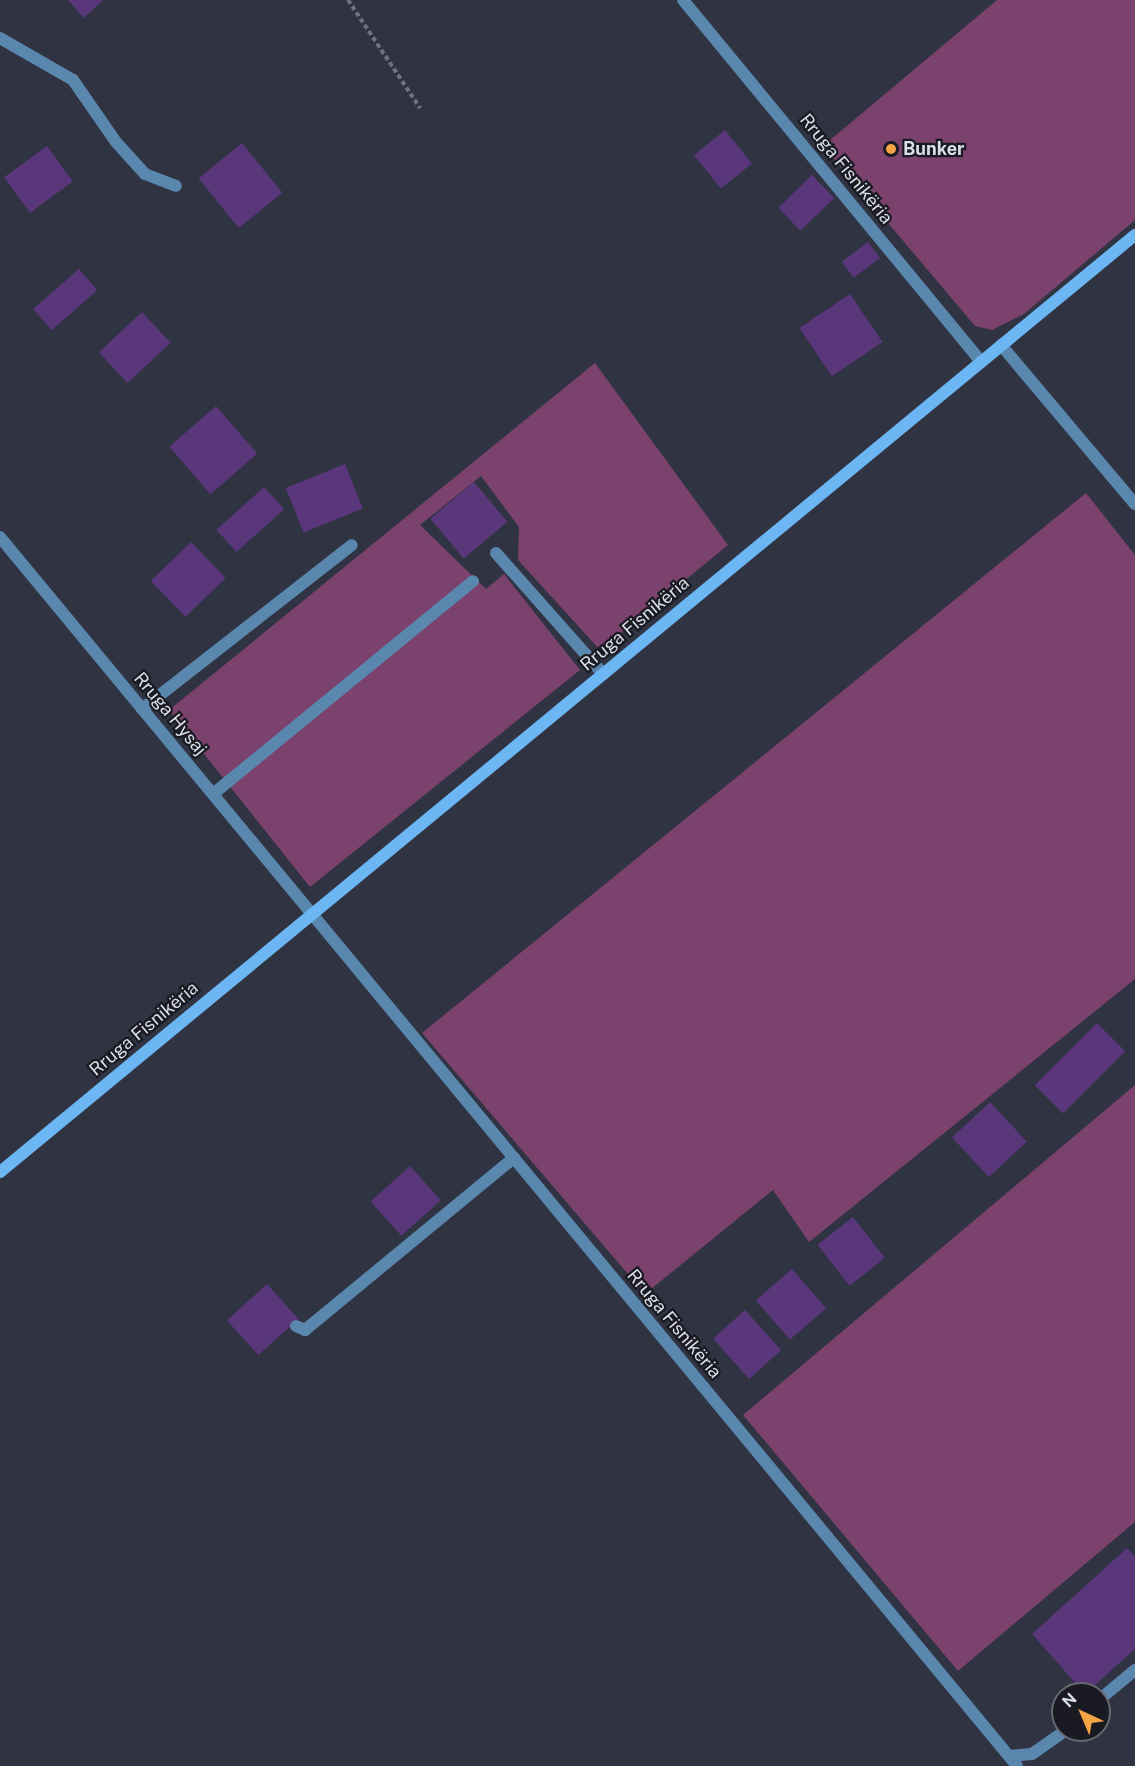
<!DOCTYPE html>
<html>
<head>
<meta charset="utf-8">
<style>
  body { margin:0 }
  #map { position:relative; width:1135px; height:1766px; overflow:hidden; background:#303342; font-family:"Public Sans",sans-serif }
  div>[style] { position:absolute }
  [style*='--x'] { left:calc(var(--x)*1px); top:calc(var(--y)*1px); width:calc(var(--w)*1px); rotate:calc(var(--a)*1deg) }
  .green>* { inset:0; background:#7b426e }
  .building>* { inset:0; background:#59377a; transform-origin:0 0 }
  .path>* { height:4px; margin-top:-2px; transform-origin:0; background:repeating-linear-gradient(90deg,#6f717e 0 4.5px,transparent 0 7.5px) }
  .lane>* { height:12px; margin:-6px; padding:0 6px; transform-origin:6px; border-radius:6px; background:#5a87ae }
  .street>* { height:12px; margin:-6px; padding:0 6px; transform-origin:6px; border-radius:6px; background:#5a87ae }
  .secondary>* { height:12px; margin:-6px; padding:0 6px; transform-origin:6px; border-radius:6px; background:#6bb6f3 }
  .dots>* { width:16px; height:16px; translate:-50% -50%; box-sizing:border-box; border:3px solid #1a1b22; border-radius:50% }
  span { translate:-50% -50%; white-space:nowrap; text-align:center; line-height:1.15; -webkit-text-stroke:4.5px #1a1b22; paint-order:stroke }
  .poi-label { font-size:18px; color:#dcdee8; font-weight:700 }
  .left { translate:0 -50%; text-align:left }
  .street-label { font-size:18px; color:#dcdee8 }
  .north { position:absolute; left:1051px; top:1682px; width:60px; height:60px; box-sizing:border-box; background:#1a1b22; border:2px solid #686971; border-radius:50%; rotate:316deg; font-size:16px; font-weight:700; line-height:24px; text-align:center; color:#dcdee8 }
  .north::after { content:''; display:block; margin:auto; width:21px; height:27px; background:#f4a444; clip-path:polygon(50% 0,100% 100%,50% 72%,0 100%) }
</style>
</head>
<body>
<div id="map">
  <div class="green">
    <div style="clip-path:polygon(997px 0,1135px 0,1135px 220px,1024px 314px,992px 330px,975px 326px,823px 146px)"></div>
    <div style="clip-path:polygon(595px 363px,728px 545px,600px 650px,518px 560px,519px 527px,481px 476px,420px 525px,486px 589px,504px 574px,580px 670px,310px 887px,169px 710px)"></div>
    <div style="clip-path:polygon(1086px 493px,1135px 555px,1135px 979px,809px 1242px,773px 1190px,645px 1294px,422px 1033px)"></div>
    <div style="clip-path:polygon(1135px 1085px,1135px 1522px,958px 1671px,743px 1415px)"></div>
  </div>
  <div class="building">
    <div style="clip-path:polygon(68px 0,103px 0,84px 18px)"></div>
    <div style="left:725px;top:130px;width:43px;height:40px;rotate:51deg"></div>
    <div style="left:242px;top:143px;width:64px;height:56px;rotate:51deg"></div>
    <div style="left:47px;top:146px;width:44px;height:53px;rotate:54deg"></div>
    <div style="left:812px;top:175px;width:32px;height:47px;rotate:46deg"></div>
    <div style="left:868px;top:242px;width:20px;height:33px;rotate:53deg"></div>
    <div style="left:79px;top:269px;width:28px;height:61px;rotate:49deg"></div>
    <div style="left:850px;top:294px;width:58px;height:61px;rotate:56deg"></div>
    <div style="left:142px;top:312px;width:42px;height:59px;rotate:47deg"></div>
    <div style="left:216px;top:406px;width:63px;height:62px;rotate:49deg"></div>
    <div style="left:345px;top:464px;width:48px;height:64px;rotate:68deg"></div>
    <div style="left:474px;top:482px;width:52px;height:57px;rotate:50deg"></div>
    <div style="left:264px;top:487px;width:30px;height:64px;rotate:48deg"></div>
    <div style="left:191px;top:542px;width:50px;height:56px;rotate:46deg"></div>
    <div style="left:1097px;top:1023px;width:40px;height:88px;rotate:45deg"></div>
    <div style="left:990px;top:1102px;width:54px;height:52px;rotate:47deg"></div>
    <div style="left:410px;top:1166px;width:46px;height:53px;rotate:48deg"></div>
    <div style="left:853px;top:1217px;width:52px;height:45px;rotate:52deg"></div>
    <div style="left:792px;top:1269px;width:52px;height:48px;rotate:49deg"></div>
    <div style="left:267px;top:1284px;width:47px;height:54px;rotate:48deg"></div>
    <div style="left:745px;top:1310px;width:54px;height:43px;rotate:48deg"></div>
    <div style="clip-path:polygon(1127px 1548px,1135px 1556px,1135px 1649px,1085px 1694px,1032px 1634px)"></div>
  </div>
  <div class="path">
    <div style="--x:348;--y:0;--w:130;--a:56.3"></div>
  </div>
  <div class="lane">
    <div style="--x:0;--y:38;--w:84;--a:29.9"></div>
    <div style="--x:73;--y:80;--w:75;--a:55.3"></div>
    <div style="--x:116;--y:142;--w:43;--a:47.8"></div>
    <div style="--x:145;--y:174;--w:33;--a:21"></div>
    <div style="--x:1001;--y:345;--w:208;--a:49.9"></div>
    <div style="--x:496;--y:553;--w:162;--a:48.5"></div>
    <div style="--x:142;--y:709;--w:266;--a:-38"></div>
    <div style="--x:213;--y:794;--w:336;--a:-39.3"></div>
    <div style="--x:296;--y:1326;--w:10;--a:24"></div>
    <div style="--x:305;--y:1330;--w:271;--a:-39.5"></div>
  </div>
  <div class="street">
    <div style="--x:683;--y:0;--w:468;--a:50.5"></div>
    <div style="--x:0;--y:537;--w:1595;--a:50.39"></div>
    <div style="--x:1099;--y:1700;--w:47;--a:-39.8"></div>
    <div style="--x:1009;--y:1756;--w:23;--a:-5"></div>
    <div style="--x:1032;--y:1754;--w:42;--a:-35.2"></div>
  </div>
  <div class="secondary">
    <div style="--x:0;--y:1172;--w:1472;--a:-39.54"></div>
  </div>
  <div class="dots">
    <div style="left:891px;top:149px;background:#f4a444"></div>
  </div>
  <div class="poi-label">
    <span class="left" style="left:903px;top:149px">Bunker</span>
  </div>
  <div class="street-label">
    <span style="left:846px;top:169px;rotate:51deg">Rruga Fisnikëria</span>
    <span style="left:635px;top:624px;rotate:-40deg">Rruga Fisnikëria</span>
    <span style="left:170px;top:714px;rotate:50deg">Rruga Hysaj</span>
    <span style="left:144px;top:1029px;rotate:-40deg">Rruga Fisnikëria</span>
    <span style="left:674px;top:1324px;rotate:50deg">Rruga Fisnikëria</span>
  </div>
  <div class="north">N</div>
</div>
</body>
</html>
